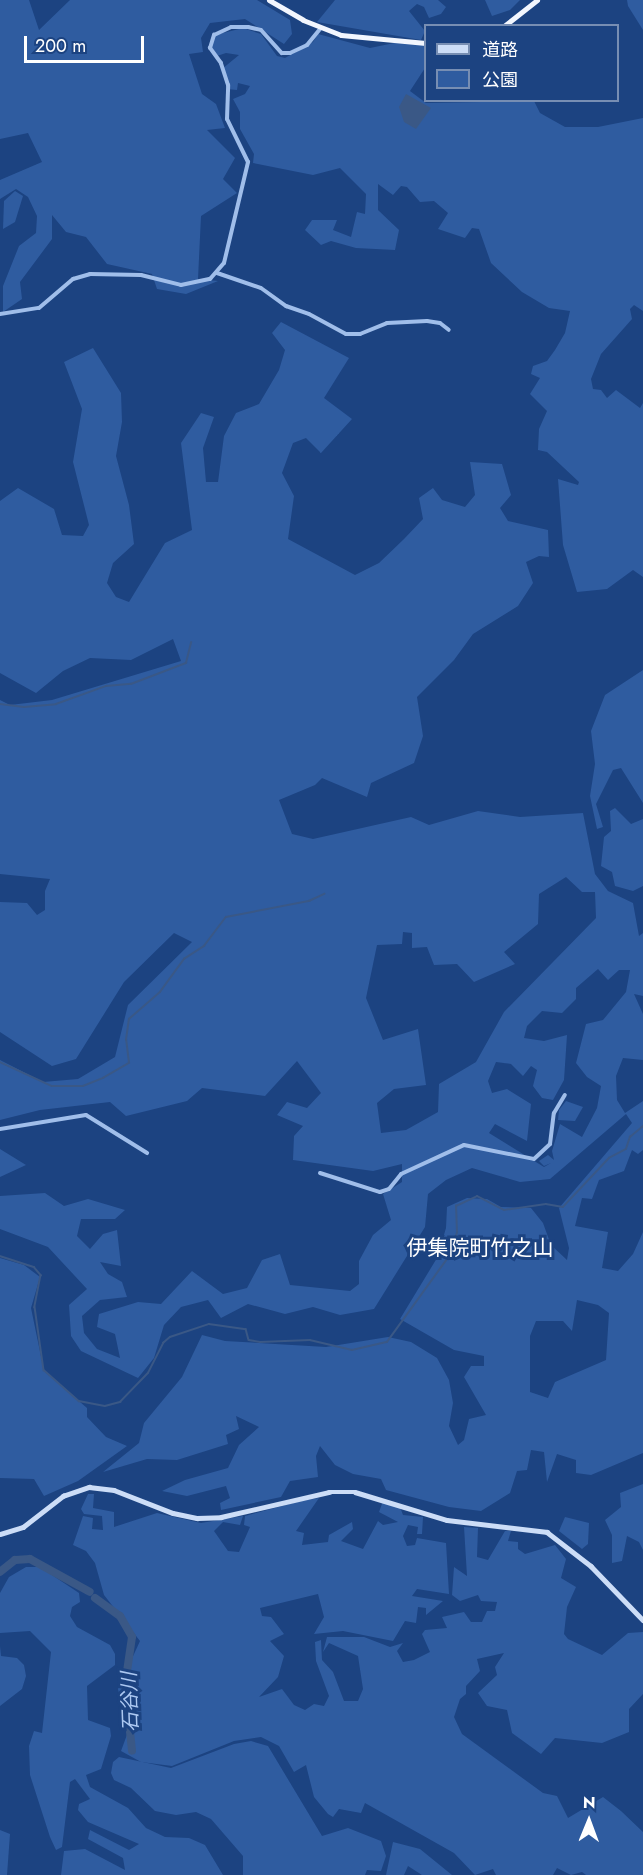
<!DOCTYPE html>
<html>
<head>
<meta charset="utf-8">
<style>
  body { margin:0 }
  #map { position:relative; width:643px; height:1875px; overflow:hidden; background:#1c4381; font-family:Jost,"Noto Sans JP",sans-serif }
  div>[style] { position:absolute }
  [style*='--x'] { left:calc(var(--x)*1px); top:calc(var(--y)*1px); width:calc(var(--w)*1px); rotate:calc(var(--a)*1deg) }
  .green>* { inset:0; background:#2f5ca0 }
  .water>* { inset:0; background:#3a5886 }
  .stream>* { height:1.5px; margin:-0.75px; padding:0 0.75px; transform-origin:0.75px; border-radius:0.75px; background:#3a5886 }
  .river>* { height:8px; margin:-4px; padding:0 4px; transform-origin:4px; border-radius:4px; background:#3a5886 }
  .tertiary>* { height:4px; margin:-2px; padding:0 2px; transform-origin:2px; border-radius:2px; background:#a0beea }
  .secondary>* { height:4.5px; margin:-2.25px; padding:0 2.25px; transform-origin:2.25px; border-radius:2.25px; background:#ccddf7 }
  .trunk>* { height:5px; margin:-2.5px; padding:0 2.5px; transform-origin:2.5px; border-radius:2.5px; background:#f2f6fe }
  span { translate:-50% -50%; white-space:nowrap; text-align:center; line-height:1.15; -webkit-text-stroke:6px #1c4381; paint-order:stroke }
  .water-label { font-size:20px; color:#acc8f1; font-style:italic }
  .quarter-label { font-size:21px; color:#fff }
  .legend { position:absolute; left:424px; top:24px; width:195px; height:78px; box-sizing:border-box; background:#1c4381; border:2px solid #778eb3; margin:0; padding:8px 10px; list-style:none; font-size:18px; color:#fff }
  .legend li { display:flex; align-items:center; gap:12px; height:30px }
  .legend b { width:30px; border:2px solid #778eb3 }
  .north { position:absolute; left:559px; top:1791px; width:60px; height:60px; -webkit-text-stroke:4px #1c4381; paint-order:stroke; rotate:1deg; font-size:16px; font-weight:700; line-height:24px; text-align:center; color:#fff }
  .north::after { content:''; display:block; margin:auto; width:21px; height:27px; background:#fff; clip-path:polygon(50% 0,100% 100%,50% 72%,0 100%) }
  .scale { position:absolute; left:24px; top:36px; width:120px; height:27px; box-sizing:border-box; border:3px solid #fff; border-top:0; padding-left:8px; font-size:18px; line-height:21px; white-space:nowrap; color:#fff; -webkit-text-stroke:4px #1c4381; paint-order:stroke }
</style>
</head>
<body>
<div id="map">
  <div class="green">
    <div style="clip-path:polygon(0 0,29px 0,39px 30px,70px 0,257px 0,290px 20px,292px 34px,284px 44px,245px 19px,210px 23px,201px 38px,203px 52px,189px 54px,202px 94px,216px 104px,225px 128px,207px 130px,235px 158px,223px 179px,237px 193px,201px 216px,198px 279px,218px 281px,186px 294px,157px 289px,152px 274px,107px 264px,86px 237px,66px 232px,52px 215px,52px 239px,20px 282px,22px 299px,3px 312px,3px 286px,19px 246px,36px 233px,37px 216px,28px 197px,16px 189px,0 199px,0 180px,42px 162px,28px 133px,0 139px)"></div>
    <div style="clip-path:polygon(335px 0,438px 0,446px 7px,441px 14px,429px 18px,424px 7px,417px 4px,409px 11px,425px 31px,421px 40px,317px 22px)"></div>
    <div style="clip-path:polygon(485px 0,520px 0,510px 10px,492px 16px)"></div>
    <div style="clip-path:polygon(627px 0,643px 0,643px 30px,628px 6px)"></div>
    <div style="clip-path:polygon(243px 28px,261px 34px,277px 56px,285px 58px,313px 42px,318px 34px,370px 48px,399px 42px,425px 44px,425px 68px,410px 91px,426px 103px,534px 101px,540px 113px,565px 127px,598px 127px,643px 118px,643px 311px,634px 305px,630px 309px,632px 319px,601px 354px,591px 379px,593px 389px,601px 390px,607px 398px,616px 390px,640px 408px,643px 403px,643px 577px,633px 570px,607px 589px,577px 592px,563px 545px,558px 479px,578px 485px,579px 482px,547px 452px,538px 450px,539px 429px,547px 411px,530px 394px,540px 378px,531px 374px,533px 366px,547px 361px,555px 350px,565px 333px,570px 311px,549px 308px,522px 292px,491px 263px,479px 229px,472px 228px,465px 238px,438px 229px,448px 213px,434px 201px,420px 202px,407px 187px,401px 186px,393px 195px,378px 184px,378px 210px,399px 230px,395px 250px,356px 248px,331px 241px,321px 245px,305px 230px,312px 220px,337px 220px,333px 230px,351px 237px,357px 212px,365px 214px,366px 194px,340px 168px,313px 175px,253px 163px,254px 154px,240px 129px,240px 112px,233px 99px,245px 94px,250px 86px,238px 83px,237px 90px,227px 89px,222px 69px,239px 55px,226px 53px,214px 57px,211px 46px,215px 35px)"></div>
    <div style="clip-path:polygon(15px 191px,23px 196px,15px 222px,3px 229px,4px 201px)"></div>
    <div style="clip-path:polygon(evenodd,281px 322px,349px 358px,324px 398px,352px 419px,321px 453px,306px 438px,293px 443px,282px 473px,294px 496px,288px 539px,355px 575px,379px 563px,404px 539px,423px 519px,419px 498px,433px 488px,442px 500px,465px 507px,475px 495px,470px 462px,502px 464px,511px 495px,500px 508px,508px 521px,548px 530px,549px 557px,539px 556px,526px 562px,533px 583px,518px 606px,473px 634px,454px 660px,417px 697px,423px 736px,414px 763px,371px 783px,367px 797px,322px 778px,315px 785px,279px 800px,292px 834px,313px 839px,411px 817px,429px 825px,478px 811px,520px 817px,583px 813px,595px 874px,608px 891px,633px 903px,639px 936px,643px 933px,643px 996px,634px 994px,643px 1014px,643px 1060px,623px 1058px,616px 1076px,617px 1100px,625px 1113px,643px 1101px,643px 1150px,638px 1154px,632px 1150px,624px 1171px,599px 1180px,592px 1199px,582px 1198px,575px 1226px,608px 1232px,602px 1268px,618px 1271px,633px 1254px,643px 1232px,643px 1453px,591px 1475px,576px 1473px,576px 1460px,557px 1454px,547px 1482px,544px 1452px,531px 1450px,527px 1470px,517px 1471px,510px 1493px,481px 1511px,449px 1507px,386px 1490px,381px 1479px,353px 1474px,335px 1465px,320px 1446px,316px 1456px,318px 1477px,290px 1481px,281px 1497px,221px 1510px,220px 1503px,230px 1498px,226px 1486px,187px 1496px,162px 1491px,185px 1480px,228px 1468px,239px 1445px,259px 1427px,236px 1416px,239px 1429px,226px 1435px,228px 1444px,177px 1460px,147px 1459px,103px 1472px,139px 1443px,144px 1423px,182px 1377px,202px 1335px,225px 1341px,326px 1347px,388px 1337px,411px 1342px,437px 1358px,449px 1380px,453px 1403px,449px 1426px,458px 1445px,464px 1440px,469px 1419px,486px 1415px,464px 1377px,471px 1366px,484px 1366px,484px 1356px,454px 1350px,400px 1319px,437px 1258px,446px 1228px,447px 1207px,467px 1198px,487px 1199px,501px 1207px,531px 1208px,543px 1223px,551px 1245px,567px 1260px,569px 1248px,559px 1208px,632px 1123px,626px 1114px,550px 1179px,520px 1182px,472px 1168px,446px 1180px,428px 1194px,425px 1227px,374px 1309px,340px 1315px,313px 1307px,285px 1314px,248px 1304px,221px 1318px,208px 1300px,181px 1307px,164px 1325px,154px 1358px,138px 1378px,81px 1351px,71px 1336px,69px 1305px,87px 1289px,48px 1247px,0 1229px,0 1196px,45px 1193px,64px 1206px,88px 1199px,125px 1210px,115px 1219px,81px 1219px,77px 1236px,90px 1249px,103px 1234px,117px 1230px,121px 1266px,100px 1262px,108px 1274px,122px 1282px,127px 1297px,100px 1300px,82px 1316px,84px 1333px,97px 1349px,120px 1358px,115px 1334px,97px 1327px,99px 1314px,138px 1302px,161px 1304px,192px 1271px,223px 1294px,247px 1288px,262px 1260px,280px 1254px,290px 1285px,350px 1291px,359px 1284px,359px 1261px,373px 1235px,391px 1220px,383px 1194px,402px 1182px,402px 1164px,373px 1171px,293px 1160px,294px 1136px,303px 1126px,277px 1115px,287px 1102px,307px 1108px,321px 1093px,297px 1061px,265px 1096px,202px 1088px,187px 1101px,126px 1116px,110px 1102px,40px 1110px,0 1120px,0 1060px,43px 1082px,78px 1079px,115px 1057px,128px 1005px,192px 942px,174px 933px,124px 982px,76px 1059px,52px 1066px,0 1032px,0 902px,27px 903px,37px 915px,45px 910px,45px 891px,50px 879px,0 874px,0 700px,10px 705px,52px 700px,181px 661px,173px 639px,131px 660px,90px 658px,63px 671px,36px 693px,0 673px,0 501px,18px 488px,54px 509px,62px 535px,83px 536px,89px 525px,73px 462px,82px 409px,64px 362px,93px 348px,121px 393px,122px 422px,116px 456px,129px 505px,134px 544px,113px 563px,107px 583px,116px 597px,129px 602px,165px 543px,192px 530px,181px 443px,201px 413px,214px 417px,203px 448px,206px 482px,218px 482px,224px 436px,236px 413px,259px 404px,279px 370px,285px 350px,272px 333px,281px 322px,566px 877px,582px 892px,595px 892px,596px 918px,504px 1012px,476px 1062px,439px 1084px,438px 1112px,406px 1130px,381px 1133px,377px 1103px,394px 1089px,426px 1085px,418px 1029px,383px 1040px,366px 998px,377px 945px,402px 944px,403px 932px,412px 933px,412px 948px,427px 947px,434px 965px,457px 964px,474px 982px,515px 964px,504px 952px,538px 924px,539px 894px,566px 877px,281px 322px,598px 969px,608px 980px,619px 970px,630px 970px,626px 992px,603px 1020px,586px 1024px,576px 1063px,587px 1077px,601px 1086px,597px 1108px,582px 1137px,560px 1124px,552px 1151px,554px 1160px,548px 1155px,539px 1161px,544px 1166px,551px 1163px,544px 1167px,489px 1133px,495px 1124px,527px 1141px,531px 1104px,507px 1089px,492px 1093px,488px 1081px,496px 1062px,511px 1064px,523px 1076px,531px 1066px,537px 1070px,533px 1086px,542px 1098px,553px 1100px,564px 1080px,567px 1035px,544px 1041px,524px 1038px,527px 1026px,542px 1011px,562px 1013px,576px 999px,576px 988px,598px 969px,281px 322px,577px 1300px,598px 1305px,609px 1313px,606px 1360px,555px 1382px,548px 1398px,530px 1392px,530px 1336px,536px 1321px,563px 1321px,572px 1331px,577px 1300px)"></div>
    <div style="clip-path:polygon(643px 670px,643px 803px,621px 768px,613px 770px,596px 804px,603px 827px,597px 829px,590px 796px,595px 764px,591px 731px,605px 695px)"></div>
    <div style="clip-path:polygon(615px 808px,631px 824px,643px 819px,643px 886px,633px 891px,615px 886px,612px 872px,601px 866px,604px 837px,611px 831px,610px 811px)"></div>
    <div style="clip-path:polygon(566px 1101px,583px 1107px,575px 1121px,558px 1120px,559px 1110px)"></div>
    <div style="clip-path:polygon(0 1149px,26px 1165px,0 1177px)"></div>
    <div style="clip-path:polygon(0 1258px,24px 1265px,40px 1277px,31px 1308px,44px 1371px,87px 1408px,87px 1417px,106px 1437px,127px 1446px,78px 1481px,44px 1496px,34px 1479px,0 1478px)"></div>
    <div style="clip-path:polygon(643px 1484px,643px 1550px,639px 1542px,627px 1536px,622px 1561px,612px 1563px,612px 1535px,605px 1520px,621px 1507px,620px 1493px)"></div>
    <div style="clip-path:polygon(88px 1494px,94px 1494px,93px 1508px,114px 1512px,114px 1527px,157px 1513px,201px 1523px,243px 1516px,240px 1525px,223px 1522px,214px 1531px,228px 1551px,239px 1552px,250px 1527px,244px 1525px,245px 1516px,301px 1501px,319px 1498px,296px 1531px,304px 1533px,302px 1545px,328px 1542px,329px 1535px,352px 1522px,353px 1529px,341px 1541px,363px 1549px,378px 1521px,383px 1525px,398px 1522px,379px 1512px,383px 1501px,400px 1507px,403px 1515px,423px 1517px,422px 1534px,417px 1534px,418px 1527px,408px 1525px,403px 1536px,407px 1546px,415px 1545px,417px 1538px,446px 1543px,449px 1594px,417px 1589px,412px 1596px,443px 1601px,426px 1615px,426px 1608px,418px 1607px,416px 1623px,405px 1621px,393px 1641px,343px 1631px,314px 1634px,324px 1617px,318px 1594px,260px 1608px,262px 1616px,271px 1617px,284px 1634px,270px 1641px,284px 1656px,278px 1677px,259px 1697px,282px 1689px,294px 1705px,305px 1710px,314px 1704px,324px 1706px,329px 1696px,316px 1661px,315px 1642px,321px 1640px,322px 1660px,333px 1672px,344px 1701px,358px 1701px,363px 1689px,358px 1656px,329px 1643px,323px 1652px,327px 1637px,364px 1637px,390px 1647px,403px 1643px,397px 1651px,403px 1662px,414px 1660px,430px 1652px,422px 1634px,425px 1630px,447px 1628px,442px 1617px,464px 1612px,471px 1622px,482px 1622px,487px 1611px,495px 1611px,497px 1602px,481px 1601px,478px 1595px,460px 1601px,452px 1595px,454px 1567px,467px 1576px,464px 1527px,478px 1528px,477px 1557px,488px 1560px,505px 1531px,511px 1531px,508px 1541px,518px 1542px,518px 1549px,525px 1554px,555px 1545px,566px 1559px,561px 1578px,576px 1587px,567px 1607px,564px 1634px,568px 1639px,602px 1655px,628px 1633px,643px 1632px,643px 1694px,629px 1709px,629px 1732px,602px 1743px,555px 1738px,541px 1754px,512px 1733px,507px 1710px,487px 1706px,478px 1693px,497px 1675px,495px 1667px,504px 1653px,477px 1659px,480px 1671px,466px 1686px,466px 1694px,460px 1699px,454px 1717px,462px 1734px,543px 1793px,557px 1796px,568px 1818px,603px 1797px,621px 1811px,643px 1832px,643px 1875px,586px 1875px,582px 1872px,571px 1875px,557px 1868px,553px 1875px,496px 1875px,493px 1869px,475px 1875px,454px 1853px,365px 1803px,361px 1813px,339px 1809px,333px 1817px,328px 1814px,314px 1797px,306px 1765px,294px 1772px,279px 1746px,261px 1737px,234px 1741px,172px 1766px,141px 1762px,121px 1751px,128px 1732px,118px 1689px,140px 1641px,104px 1595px,95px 1563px,86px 1551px,73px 1545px,83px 1516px,93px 1518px,92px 1529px,103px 1530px,102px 1516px,84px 1514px,81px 1509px)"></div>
    <div style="clip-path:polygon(565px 1517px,589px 1523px,588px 1544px,582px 1549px,559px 1531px)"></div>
    <div style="clip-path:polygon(26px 1567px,40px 1567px,79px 1593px,80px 1602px,72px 1607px,70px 1616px,77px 1627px,110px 1645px,115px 1654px,115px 1665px,87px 1686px,88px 1720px,110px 1728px,111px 1736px,101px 1769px,86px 1775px,90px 1787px,128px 1808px,146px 1828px,165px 1837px,189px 1838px,205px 1845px,223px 1875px,61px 1875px,64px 1851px,85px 1849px,125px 1870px,123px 1858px,88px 1839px,90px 1830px,129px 1850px,139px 1844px,88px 1822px,78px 1810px,79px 1804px,90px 1799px,75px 1779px,70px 1782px,62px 1847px,56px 1850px,50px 1837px,30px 1775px,29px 1746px,34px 1731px,42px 1733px,51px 1652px,30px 1631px,0 1633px,0 1593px,9px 1577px)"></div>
    <div style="clip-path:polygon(0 1646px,1px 1656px,17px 1658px,24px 1665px,26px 1676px,22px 1689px,0 1706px)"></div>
    <div style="clip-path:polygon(251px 1741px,268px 1746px,322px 1836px,348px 1828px,381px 1841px,386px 1856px,381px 1871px,367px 1870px,365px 1875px,243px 1875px,243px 1856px,211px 1819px,196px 1812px,176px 1815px,155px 1811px,131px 1788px,114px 1780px,111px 1773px,113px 1762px,119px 1757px,171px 1768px,234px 1744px)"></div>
    <div style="clip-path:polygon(0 1830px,10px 1834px,7px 1875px,0 1875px)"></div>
    <div style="clip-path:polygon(393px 1842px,420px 1849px,452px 1875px,422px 1875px,408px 1866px,404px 1875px,386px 1875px)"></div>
  </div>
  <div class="water">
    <div style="clip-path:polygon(406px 94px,431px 108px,416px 129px,404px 122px,399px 107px)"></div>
  </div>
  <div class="stream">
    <div style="--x:0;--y:704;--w:24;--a:7"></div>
    <div style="--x:24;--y:707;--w:32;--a:-5"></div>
    <div style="--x:56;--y:704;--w:53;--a:-19.8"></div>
    <div style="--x:106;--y:686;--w:25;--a:-5"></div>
    <div style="--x:131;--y:684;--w:59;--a:-20.9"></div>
    <div style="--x:186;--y:663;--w:21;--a:-76"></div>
    <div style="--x:0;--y:1062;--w:57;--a:24.8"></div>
    <div style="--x:52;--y:1086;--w:31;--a:0"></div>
    <div style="--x:83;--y:1086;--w:22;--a:-22"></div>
    <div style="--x:103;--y:1078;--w:30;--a:-30"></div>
    <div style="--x:129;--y:1063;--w:23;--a:-97"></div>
    <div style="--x:126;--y:1040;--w:21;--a:-82"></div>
    <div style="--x:129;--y:1019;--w:41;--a:-41.1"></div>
    <div style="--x:160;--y:992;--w:41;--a:-54"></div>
    <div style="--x:184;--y:959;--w:24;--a:-33"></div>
    <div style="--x:204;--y:946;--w:36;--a:-53"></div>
    <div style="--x:226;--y:917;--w:85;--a:-10.9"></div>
    <div style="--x:309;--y:901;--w:17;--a:-25"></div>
    <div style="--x:0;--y:1256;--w:36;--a:18"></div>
    <div style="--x:34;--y:1267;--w:11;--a:49"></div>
    <div style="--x:41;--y:1275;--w:33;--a:101"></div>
    <div style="--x:35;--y:1307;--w:64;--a:81.9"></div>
    <div style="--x:44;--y:1370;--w:47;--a:41.5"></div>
    <div style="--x:79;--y:1401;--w:26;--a:11"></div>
    <div style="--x:105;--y:1406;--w:16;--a:-15"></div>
    <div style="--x:120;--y:1402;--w:40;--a:-46"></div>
    <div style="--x:148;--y:1373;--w:34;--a:-63"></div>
    <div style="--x:163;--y:1343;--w:9;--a:-41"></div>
    <div style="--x:170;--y:1337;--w:41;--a:-18.4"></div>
    <div style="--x:209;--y:1324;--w:37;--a:8"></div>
    <div style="--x:246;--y:1329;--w:11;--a:75"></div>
    <div style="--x:249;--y:1340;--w:11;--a:10"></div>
    <div style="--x:260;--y:1342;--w:50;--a:-2.3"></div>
    <div style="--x:310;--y:1340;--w:43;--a:13.4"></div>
    <div style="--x:352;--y:1350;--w:36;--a:-13"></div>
    <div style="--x:387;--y:1342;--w:102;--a:-54.1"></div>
    <div style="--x:447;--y:1259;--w:28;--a:-69"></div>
    <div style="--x:457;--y:1233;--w:27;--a:-92"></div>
    <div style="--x:456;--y:1206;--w:23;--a:-25"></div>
    <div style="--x:477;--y:1196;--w:30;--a:27"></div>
    <div style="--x:504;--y:1210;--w:42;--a:-8.1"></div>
    <div style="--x:546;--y:1204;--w:17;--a:10"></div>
    <div style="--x:563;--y:1207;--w:67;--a:-46.8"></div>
    <div style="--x:609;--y:1158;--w:19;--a:-28"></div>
    <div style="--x:626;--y:1149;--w:13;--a:-72"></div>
    <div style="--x:630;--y:1137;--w:17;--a:-40"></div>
  </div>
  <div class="river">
    <div style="--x:0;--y:1572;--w:19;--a:-39"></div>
    <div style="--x:15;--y:1560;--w:15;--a:-4"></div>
    <div style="--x:30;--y:1559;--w:68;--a:28.8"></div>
    <div style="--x:95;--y:1598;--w:31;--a:36"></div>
    <div style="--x:120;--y:1616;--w:24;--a:60"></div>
    <div style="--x:132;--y:1637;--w:49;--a:98.3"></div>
    <div style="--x:125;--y:1685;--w:66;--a:83.9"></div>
  </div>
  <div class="tertiary">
    <div style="--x:217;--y:273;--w:46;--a:18.8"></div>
    <div style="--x:261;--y:288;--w:31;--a:36"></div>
    <div style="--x:286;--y:306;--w:24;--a:19"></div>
    <div style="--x:309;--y:314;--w:42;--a:28.4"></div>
    <div style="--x:346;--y:334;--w:14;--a:0"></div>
    <div style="--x:360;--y:334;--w:29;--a:-22"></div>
    <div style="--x:387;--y:323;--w:40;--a:-2.9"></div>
    <div style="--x:427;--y:321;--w:13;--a:9"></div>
    <div style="--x:440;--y:323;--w:11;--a:38"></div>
    <div style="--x:0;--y:314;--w:39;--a:-9"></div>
    <div style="--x:39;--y:308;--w:45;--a:-40.5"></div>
    <div style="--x:73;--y:279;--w:18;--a:-16"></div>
    <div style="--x:90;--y:274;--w:51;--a:1.1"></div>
    <div style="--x:141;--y:275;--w:41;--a:14"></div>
    <div style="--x:181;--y:285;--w:30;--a:-12"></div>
    <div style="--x:210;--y:279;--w:21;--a:-49"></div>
    <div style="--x:224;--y:263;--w:104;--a:-76.6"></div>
    <div style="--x:248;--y:162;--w:48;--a:-116"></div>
    <div style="--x:227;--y:119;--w:34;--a:-88"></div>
    <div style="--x:228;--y:85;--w:23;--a:-108"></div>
    <div style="--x:221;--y:63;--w:19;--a:-126"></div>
    <div style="--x:210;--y:48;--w:14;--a:-73"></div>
    <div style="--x:214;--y:35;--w:19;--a:-25"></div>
    <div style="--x:231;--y:27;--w:17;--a:0"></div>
    <div style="--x:248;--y:27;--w:13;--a:13"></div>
    <div style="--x:261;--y:30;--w:31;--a:48"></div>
    <div style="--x:282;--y:53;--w:8;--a:0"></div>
    <div style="--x:290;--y:53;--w:19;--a:-25"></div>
    <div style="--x:307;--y:45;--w:21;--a:-51"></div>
    <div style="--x:0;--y:1129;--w:87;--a:-9.2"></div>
    <div style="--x:86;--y:1115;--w:72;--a:31.9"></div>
    <div style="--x:320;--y:1173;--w:63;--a:17.6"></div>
    <div style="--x:380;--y:1192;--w:9;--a:-18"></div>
    <div style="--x:389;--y:1189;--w:19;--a:-51"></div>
    <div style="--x:401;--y:1174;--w:69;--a:-24.7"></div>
    <div style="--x:464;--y:1145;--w:71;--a:11.3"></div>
    <div style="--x:534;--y:1159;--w:22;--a:-43"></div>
    <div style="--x:550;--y:1144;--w:31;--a:-83"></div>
    <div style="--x:554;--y:1113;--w:21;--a:-59"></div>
  </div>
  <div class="secondary">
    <div style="--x:0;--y:1534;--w:24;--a:-17"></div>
    <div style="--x:23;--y:1527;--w:51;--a:-37.8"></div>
    <div style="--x:63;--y:1496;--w:28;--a:-19"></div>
    <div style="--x:89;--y:1487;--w:25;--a:7"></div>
    <div style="--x:114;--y:1490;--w:63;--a:21.3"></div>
    <div style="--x:173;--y:1513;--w:25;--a:12"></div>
    <div style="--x:197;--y:1518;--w:24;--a:-2"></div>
    <div style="--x:221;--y:1517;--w:111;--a:-13"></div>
    <div style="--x:329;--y:1492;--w:26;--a:0"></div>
    <div style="--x:355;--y:1492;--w:96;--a:16.9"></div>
    <div style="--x:447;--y:1520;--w:101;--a:6.8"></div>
    <div style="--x:547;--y:1532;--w:56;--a:37.7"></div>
    <div style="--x:591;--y:1566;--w:75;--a:46.1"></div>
  </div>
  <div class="trunk">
    <div style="--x:269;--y:0;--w:39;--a:30"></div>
    <div style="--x:303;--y:20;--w:41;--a:21.5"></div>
    <div style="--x:341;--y:35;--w:85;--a:5.4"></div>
    <div style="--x:504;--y:26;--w:42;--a:-38.2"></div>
  </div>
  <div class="water-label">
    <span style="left:130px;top:1702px;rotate:-92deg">石谷川</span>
  </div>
  <div class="quarter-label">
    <span style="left:480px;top:1248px">伊集院町竹之山</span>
  </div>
  <ul class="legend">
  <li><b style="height:8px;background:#ccddf7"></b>道路</li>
  <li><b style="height:16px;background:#2f5ca0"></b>公園</li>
  </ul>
  <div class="north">N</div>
  <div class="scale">200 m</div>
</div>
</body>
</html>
